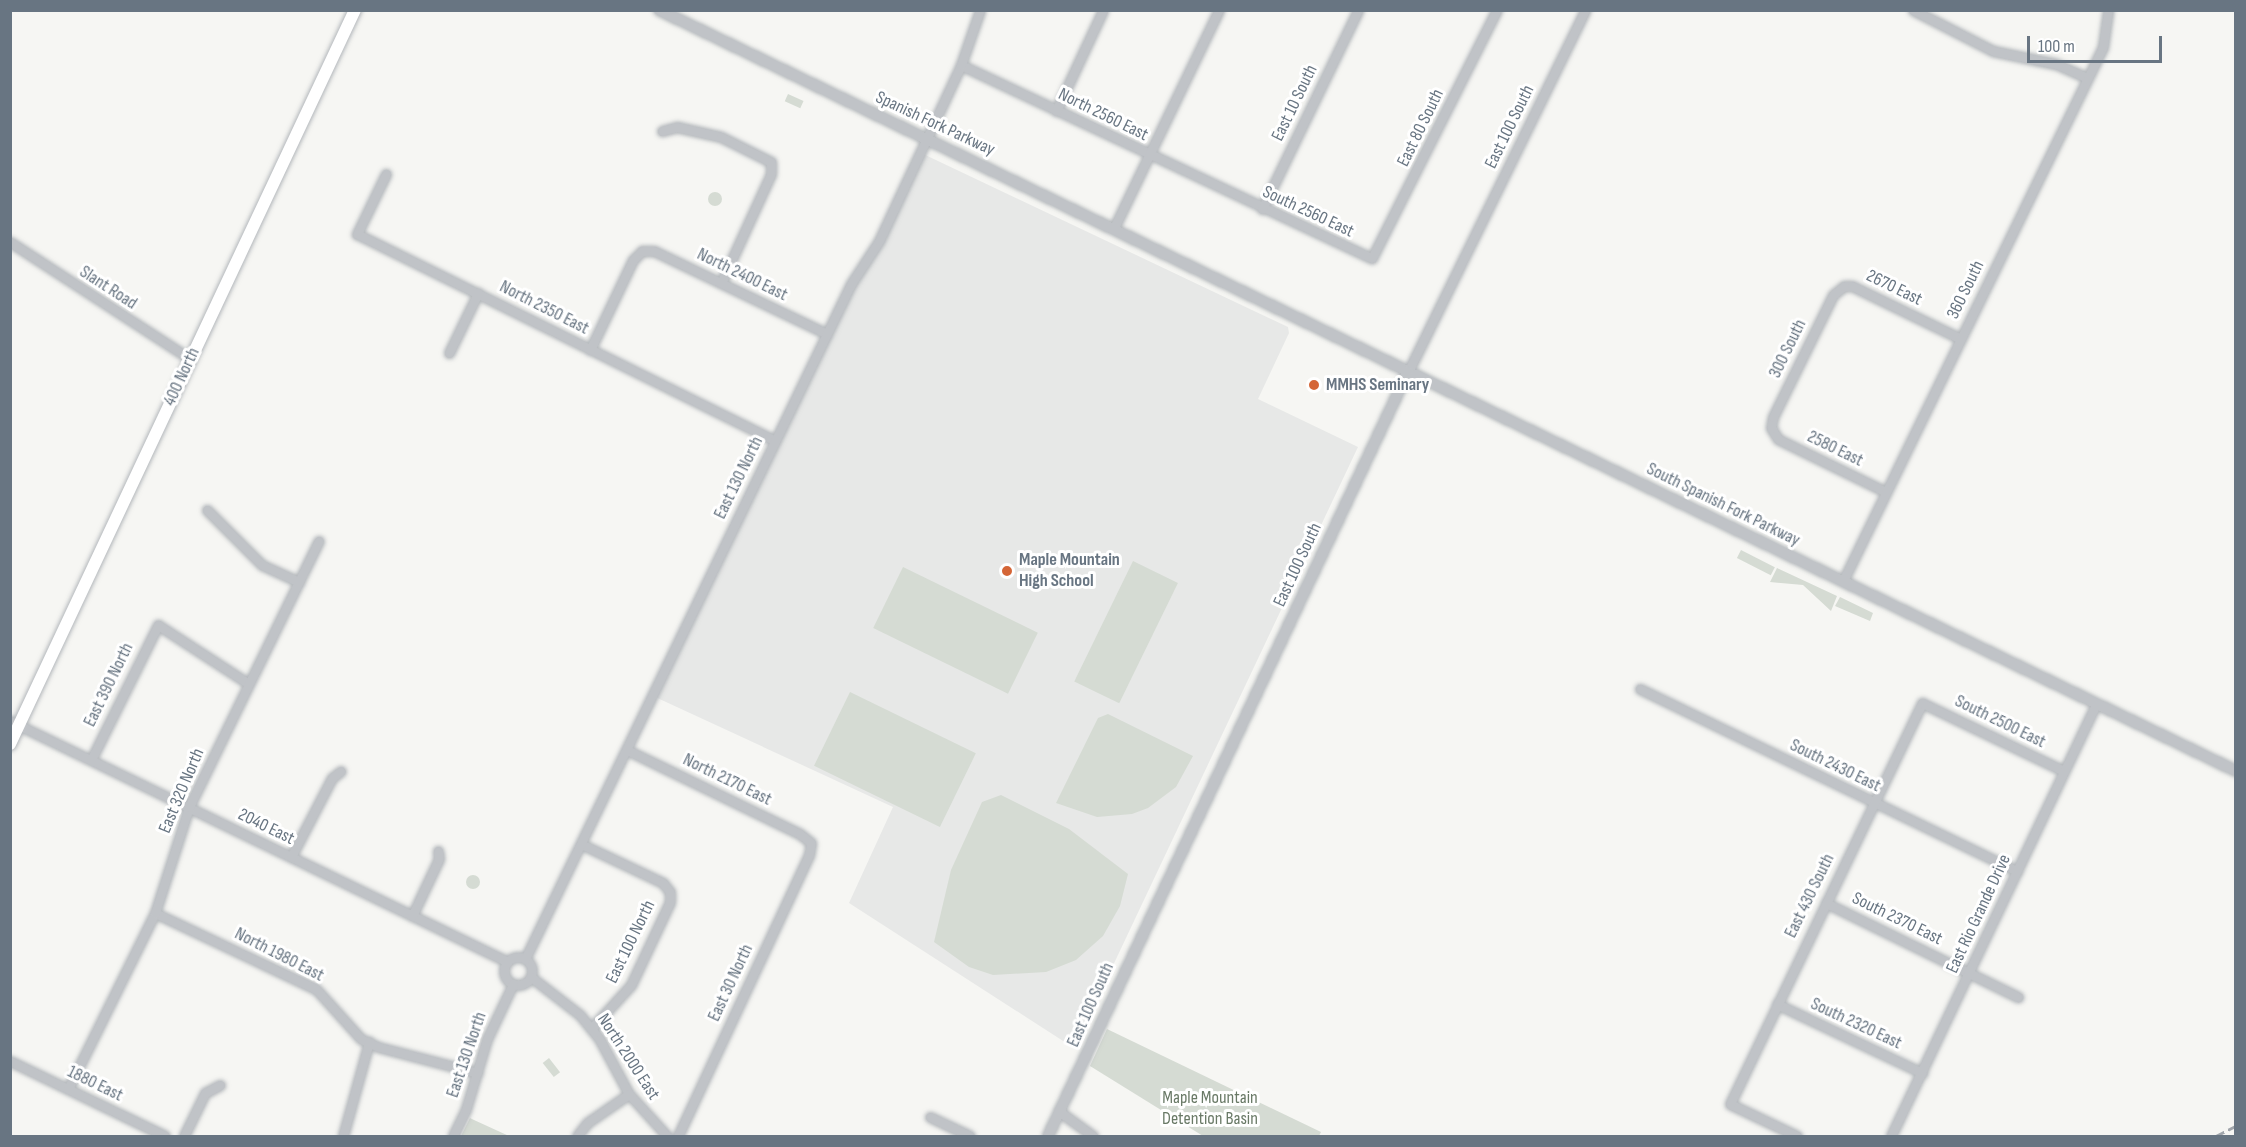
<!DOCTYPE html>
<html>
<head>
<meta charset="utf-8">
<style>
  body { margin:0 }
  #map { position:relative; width:2246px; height:1147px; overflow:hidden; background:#f6f6f3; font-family:"Sofia Sans Condensed",sans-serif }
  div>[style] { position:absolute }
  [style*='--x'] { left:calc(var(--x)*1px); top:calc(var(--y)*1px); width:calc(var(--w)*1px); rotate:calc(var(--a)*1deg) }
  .built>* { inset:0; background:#e7e8e7 }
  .green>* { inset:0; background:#d5dbd3; transform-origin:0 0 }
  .round { border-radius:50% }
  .roads { filter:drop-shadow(0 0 2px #b3b7bb) drop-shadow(0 0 2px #b3b7bb) }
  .minor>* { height:9px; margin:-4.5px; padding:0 4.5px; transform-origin:4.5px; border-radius:4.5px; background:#c0c3c7 }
  .minor>.ring { margin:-4.5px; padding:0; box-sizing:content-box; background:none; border:9px solid #c0c3c7; border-radius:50% }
  .tertiary>* { height:10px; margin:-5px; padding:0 5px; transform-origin:5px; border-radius:5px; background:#c0c3c7 }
  .secondary>* { height:12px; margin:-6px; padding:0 6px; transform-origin:6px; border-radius:6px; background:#fff }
  .rail>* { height:3px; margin-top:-1.5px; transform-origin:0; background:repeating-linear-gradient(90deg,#a0a5ab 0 9px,transparent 0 13.5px) }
  .dots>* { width:16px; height:16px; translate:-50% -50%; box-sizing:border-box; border:3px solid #fff; border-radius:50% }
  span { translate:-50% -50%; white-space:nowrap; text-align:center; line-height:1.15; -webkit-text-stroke:6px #fff; paint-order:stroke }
  .street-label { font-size:18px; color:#687582 }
  .poi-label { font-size:18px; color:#687582; font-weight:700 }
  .left { translate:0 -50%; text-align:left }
  .park-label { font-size:18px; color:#697966 }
  .frame { position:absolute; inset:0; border:12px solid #687582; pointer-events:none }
  .scale { position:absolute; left:2027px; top:36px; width:135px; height:27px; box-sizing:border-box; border:3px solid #687582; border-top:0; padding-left:8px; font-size:18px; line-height:21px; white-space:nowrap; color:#687582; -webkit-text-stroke:4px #fff; paint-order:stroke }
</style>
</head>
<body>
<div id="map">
  <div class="built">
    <div style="clip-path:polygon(919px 152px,1288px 327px,1289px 333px,1258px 399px,1358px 447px,1074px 1048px,849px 903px,893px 807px,653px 696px)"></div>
  </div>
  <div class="green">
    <div style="left:788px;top:94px;width:17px;height:8px;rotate:24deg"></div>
    <div class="round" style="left:708px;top:192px;width:14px;height:14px"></div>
    <div style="left:1741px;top:550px;width:38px;height:9px;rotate:27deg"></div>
    <div style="left:1133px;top:561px;width:50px;height:134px;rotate:26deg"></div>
    <div style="left:903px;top:567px;width:150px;height:68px;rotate:26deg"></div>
    <div style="clip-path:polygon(1777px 568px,1837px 596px,1831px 611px,1803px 585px,1770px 582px)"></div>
    <div style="clip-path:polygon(1840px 597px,1873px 613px,1870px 621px,1835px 606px)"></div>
    <div style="left:850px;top:692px;width:140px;height:82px;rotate:26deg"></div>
    <div style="clip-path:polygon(1108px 714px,1193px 756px,1176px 787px,1148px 808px,1132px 814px,1097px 817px,1056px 803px,1098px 718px)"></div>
    <div style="clip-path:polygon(1001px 795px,1069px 829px,1128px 874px,1120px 906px,1103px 936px,1076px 960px,1046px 972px,993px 975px,969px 967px,934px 942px,951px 870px,982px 802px)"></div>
    <div class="round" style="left:466px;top:875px;width:14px;height:14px"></div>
    <div style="clip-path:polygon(1107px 1029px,1321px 1132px,1319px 1136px,1203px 1136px,1090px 1066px)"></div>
    <div style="left:549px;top:1058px;width:18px;height:8px;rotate:52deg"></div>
    <div style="clip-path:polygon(470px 1118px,474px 1120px,509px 1136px,461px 1136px)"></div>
  </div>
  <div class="roads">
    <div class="minor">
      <div style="--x:1913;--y:10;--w:90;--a:27.1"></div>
      <div style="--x:1993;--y:51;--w:64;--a:11.7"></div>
      <div style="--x:2056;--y:64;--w:34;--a:24"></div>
      <div style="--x:961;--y:65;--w:454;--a:25.2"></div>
      <div style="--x:1372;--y:258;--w:278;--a:-63.3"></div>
      <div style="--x:1056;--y:111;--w:111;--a:-65"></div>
      <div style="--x:662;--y:131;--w:16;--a:-15"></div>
      <div style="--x:677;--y:127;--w:45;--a:12.8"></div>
      <div style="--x:721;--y:137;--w:56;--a:26.6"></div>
      <div style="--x:771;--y:162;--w:12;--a:90"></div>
      <div style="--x:771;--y:174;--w:120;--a:114.6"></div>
      <div style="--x:386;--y:174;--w:67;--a:115.8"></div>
      <div style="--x:357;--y:234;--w:466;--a:26.3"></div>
      <div style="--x:1262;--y:209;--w:221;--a:-64.2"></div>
      <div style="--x:1114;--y:228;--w:242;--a:-64.3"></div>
      <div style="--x:10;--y:242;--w:215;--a:33"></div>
      <div style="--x:590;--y:350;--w:100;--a:-64.5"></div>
      <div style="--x:633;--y:260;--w:13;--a:-45"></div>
      <div style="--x:642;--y:251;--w:12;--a:0"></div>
      <div style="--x:654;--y:251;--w:192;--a:25.6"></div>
      <div style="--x:449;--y:353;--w:67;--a:-64.2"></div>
      <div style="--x:1408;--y:372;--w:403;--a:-63.9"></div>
      <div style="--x:1886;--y:492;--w:120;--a:-153.9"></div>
      <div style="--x:1778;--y:439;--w:13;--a:-122"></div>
      <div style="--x:1771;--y:428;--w:11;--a:-80"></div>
      <div style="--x:1773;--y:417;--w:136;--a:-63.8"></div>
      <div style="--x:1833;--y:295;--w:14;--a:-39"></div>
      <div style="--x:1844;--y:286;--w:8;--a:0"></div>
      <div style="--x:1852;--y:286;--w:121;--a:25.9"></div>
      <div style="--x:207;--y:510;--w:78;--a:45"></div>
      <div style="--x:262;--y:565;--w:41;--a:24.7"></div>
      <div style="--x:1843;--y:581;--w:594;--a:-64.04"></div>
      <div style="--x:2103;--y:47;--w:37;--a:-82"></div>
      <div style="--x:1640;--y:689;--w:419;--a:25.8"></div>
      <div style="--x:10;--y:721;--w:553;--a:25.82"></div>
      <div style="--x:627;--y:750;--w:192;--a:25.9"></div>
      <div style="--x:800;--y:834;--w:14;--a:39"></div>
      <div style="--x:811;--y:843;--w:12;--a:99"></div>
      <div style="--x:809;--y:855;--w:310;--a:115"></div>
      <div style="--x:91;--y:760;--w:151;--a:-63.6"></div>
      <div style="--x:158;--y:625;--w:108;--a:33"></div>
      <div style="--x:581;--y:844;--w:91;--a:25.4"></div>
      <div style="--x:663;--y:883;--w:11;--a:52"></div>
      <div style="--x:670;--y:892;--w:10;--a:90"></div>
      <div style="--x:670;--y:902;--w:92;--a:115.2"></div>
      <div style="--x:631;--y:985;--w:59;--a:132.3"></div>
      <div style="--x:291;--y:857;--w:89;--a:-62.6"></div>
      <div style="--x:332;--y:778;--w:11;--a:-38"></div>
      <div style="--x:1826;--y:903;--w:214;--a:26.1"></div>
      <div style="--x:155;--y:913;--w:178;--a:25.3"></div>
      <div style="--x:316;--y:989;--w:67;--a:48"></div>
      <div style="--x:361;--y:1039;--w:19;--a:25"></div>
      <div style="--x:378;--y:1047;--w:103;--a:14.6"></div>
      <div style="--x:412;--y:916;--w:63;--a:-64.7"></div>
      <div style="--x:439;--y:859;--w:8;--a:-97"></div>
      <div class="ring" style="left:504px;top:957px;width:19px;height:19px"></div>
      <div style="--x:525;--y:959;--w:750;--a:-64.22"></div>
      <div style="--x:851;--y:284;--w:51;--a:-56.9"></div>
      <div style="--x:879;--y:241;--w:194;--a:-65"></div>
      <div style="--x:961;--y:65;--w:58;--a:-70.9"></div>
      <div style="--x:531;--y:977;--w:62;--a:37.8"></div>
      <div style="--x:580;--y:1015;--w:32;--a:51"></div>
      <div style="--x:600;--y:1040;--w:61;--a:61.8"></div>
      <div style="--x:629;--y:1094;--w:57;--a:47.9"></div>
      <div style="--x:1777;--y:1004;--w:161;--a:25.4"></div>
      <div style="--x:10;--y:1061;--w:172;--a:25.8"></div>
      <div style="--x:68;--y:1089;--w:196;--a:-63.7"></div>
      <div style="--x:155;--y:913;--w:111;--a:-72.2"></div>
      <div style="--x:189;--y:807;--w:296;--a:-64"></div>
      <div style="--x:1060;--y:1112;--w:41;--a:36"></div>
      <div style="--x:930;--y:1117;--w:44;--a:25.4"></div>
      <div style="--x:184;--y:1136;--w:48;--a:-64"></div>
      <div style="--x:205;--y:1093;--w:17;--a:-28"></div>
      <div style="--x:343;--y:1136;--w:98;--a:-74.5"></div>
      <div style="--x:453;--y:1136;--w:30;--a:-64"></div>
      <div style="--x:466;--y:1109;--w:73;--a:-73.3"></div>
      <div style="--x:487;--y:1039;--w:61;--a:-64.7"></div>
      <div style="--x:577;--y:1136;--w:16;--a:-52"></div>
      <div style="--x:587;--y:1123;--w:51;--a:-34.6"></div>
      <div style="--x:1797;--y:1136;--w:74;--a:-154.5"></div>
      <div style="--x:1730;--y:1104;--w:445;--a:-64.4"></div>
      <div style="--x:1922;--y:703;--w:157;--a:25.6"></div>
      <div style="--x:1891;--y:1136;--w:477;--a:-64.6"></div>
    </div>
    <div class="tertiary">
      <div style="--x:659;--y:10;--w:1751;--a:25.76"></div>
      <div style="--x:1048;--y:1136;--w:845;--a:-64.77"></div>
    </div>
    <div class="secondary">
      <div style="--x:10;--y:744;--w:811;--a:-64.83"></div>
    </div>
  </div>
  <div class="rail">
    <div style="--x:2216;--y:1136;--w:22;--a:-27"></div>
  </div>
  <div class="dots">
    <div style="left:1314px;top:385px;background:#d46536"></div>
    <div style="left:1007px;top:571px;background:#d46536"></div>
  </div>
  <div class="street-label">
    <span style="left:1295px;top:103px;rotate:-64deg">East 10 South</span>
    <span style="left:1103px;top:115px;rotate:26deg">North 2560 East</span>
    <span style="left:935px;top:124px;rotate:25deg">Spanish Fork Parkway</span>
    <span style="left:1510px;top:127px;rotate:-64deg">East 100 South</span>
    <span style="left:1421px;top:128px;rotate:-64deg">East 80 South</span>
    <span style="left:1308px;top:212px;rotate:25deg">South 2560 East</span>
    <span style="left:742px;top:275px;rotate:26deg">North 2400 East</span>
    <span style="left:108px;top:288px;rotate:33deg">Slant Road</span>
    <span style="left:1894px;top:288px;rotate:26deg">2670 East</span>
    <span style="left:1966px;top:290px;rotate:-64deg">360 South</span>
    <span style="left:544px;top:308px;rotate:27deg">North 2350 East</span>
    <span style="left:1788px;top:349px;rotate:-64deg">300 South</span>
    <span style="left:182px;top:377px;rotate:-65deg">400 North</span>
    <span style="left:1835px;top:449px;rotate:26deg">2580 East</span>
    <span style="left:739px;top:478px;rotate:-64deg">East 130 North</span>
    <span style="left:1723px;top:505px;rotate:26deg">South Spanish Fork Parkway</span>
    <span style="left:1298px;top:565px;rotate:-65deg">East 100 South</span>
    <span style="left:109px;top:685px;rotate:-64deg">East 390 North</span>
    <span style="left:2000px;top:722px;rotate:26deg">South 2500 East</span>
    <span style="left:1835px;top:766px;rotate:26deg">South 2430 East</span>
    <span style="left:727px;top:780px;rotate:26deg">North 2170 East</span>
    <span style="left:182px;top:791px;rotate:-67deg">East 320 North</span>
    <span style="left:266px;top:827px;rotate:26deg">2040 East</span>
    <span style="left:1810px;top:896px;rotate:-64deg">East 430 South</span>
    <span style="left:1979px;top:914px;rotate:-65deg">East Rio Grande Drive</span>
    <span style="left:1897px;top:919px;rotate:26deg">South 2370 East</span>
    <span style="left:631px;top:942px;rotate:-64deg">East 100 North</span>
    <span style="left:279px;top:955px;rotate:27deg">North 1980 East</span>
    <span style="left:731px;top:983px;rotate:-65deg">East 30 North</span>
    <span style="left:1091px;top:1005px;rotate:-66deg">East 100 South</span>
    <span style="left:1856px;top:1024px;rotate:25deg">South 2320 East</span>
    <span style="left:467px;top:1055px;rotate:-71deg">East 130 North</span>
    <span style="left:628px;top:1057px;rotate:57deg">North 2000 East</span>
    <span style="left:95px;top:1084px;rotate:26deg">1880 East</span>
  </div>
  <div class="poi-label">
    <span class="left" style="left:1326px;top:385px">MMHS Seminary</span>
    <span class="left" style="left:1019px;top:571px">Maple Mountain<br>High School</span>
  </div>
  <div class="park-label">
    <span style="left:1210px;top:1109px">Maple Mountain<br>Detention Basin</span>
  </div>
  <div class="frame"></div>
  <div class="scale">100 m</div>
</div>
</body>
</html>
